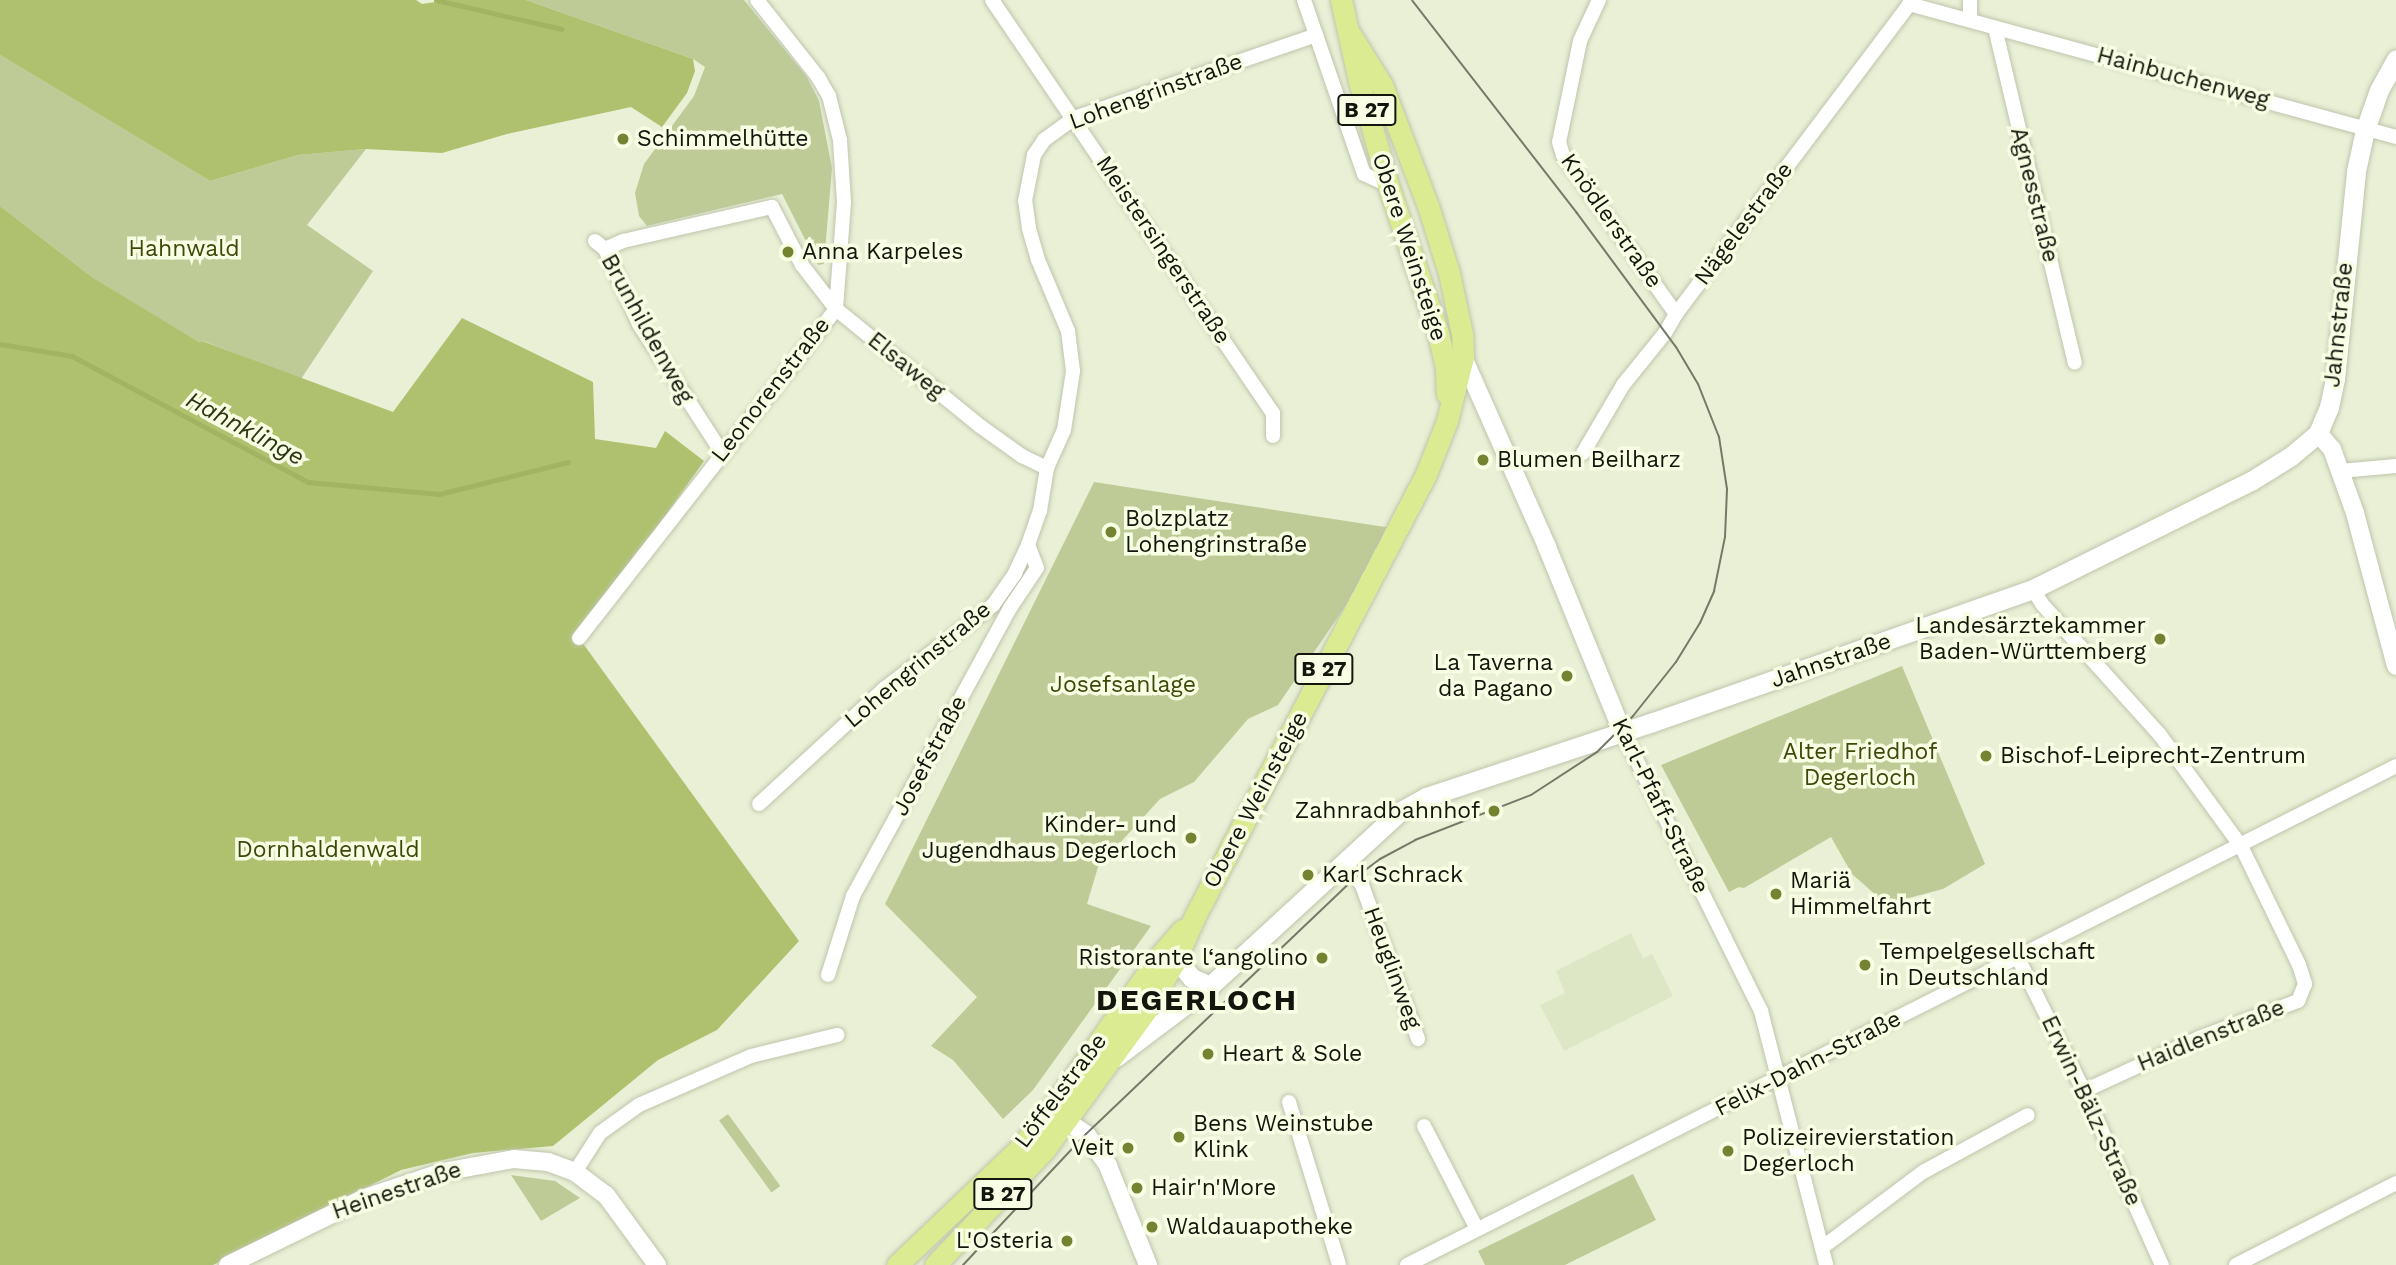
<!DOCTYPE html>
<html>
<head>
<meta charset="utf-8">
<style>
  body { margin:0 }
  #map { position:relative; width:2396px; height:1265px; overflow:hidden; background:#e9f0d6; font-family:"Work Sans",sans-serif }
  div>[style] { position:absolute }
  [style*='--x'] { left:calc(var(--x)*1px); top:calc(var(--y)*1px); width:calc(var(--w)*1px); rotate:calc(var(--a)*1deg) }
  .built>* { inset:0; background:#dee7c5 }
  .green>* { inset:0; background:#becb97; transform-origin:0 0 }
  .forest>* { inset:0; background:#afc16e }
  .stream>* { height:5px; margin:-2.5px; padding:0 2.5px; transform-origin:2.5px; border-radius:2.5px; background:#a2b462 }
  .roads { filter:drop-shadow(0 0 2px #bfc5ac) drop-shadow(0 0 2px #bfc5ac) }
  .minor>* { height:14px; margin:-7px; padding:0 7px; transform-origin:7px; border-radius:7px; background:#fff }
  .tertiary>* { height:18px; margin:-9px; padding:0 9px; transform-origin:9px; border-radius:9px; background:#fff }
  .secondary>* { height:19px; margin:-9.5px; padding:0 9.5px; transform-origin:9.5px; border-radius:9.5px; background:#fff }
  .primary>* { height:21px; margin:-10.5px; padding:0 10.5px; transform-origin:10.5px; border-radius:10.5px; background:#daeb91 }
  .tram>* { height:2px; margin:-1px; padding:0 1px; transform-origin:1px; border-radius:1px; background:#757968 }
  .dots>* { width:19px; height:19px; translate:-50% -50%; box-sizing:border-box; border:4px solid #f7fee3; border-radius:50% }
  span { translate:-50% -50%; white-space:nowrap; text-align:center; line-height:1.15; -webkit-text-stroke:7px #f7fee3; paint-order:stroke }
  .shield-label span { padding:2px 5px; background:#f7fee3; border:2px solid; border-radius:5px; -webkit-text-stroke-width:0 }
  .shield-label { font-size:21px; color:#14160d; font-weight:700 }
  .street-label { font-size:23px; color:#14160d }
  .poi-label { font-size:23px; color:#14160d }
  .left { translate:0 -50%; text-align:left }
  .right { translate:-100% -50%; text-align:right }
  .park-label { font-size:23px; color:#3e4809 }
  .water-label { font-size:24px; color:#2e3512; font-style:italic }
  .district-label { font-size:30px; color:#14160d; font-weight:700; letter-spacing:2px }
</style>
</head>
<body>
<div id="map">
  <div class="built">
    <div style="clip-path:polygon(1631px 933px,1643px 958px,1652px 954px,1673px 996px,1564px 1051px,1540px 1005px,1565px 993px,1556px 971px)"></div>
  </div>
  <div class="green">
    <div style="clip-path:polygon(526px 0,744px 0,807px 77px,819px 101px,832px 168px,824px 264px,818px 265px,782px 194px,647px 226px,639px 216px,635px 193px,644px 164px,694px 96px,705px 67px,693px 59px)"></div>
    <div style="clip-path:polygon(0 55px,210px 181px,298px 155px,366px 149px,307px 225px,373px 271px,301px 379px,203px 341px,200px 344px,92px 277px,0 206px)"></div>
    <div style="clip-path:polygon(1094px 482px,1398px 529px,1278px 705px,1248px 719px,1194px 782px,1160px 799px,1098px 867px,1087px 904px,1151px 926px,1033px 1090px,1003px 1119px,953px 1060px,931px 1046px,977px 997px,885px 904px)"></div>
    <div style="clip-path:polygon(1902px 666px,1985px 864px,1943px 889px,1886px 904px,1852px 874px,1831px 837px,1744px 888px,1739px 887px,1729px 892px,1661px 765px)"></div>
    <div style="left:728px;top:1114px;width:89px;height:11px;rotate:54deg"></div>
    <div style="clip-path:polygon(1633px 1174px,1656px 1220px,1565px 1265px,1485px 1265px,1478px 1251px)"></div>
    <div style="clip-path:polygon(511px 1175px,555px 1181px,580px 1198px,541px 1221px)"></div>
  </div>
  <div class="forest">
    <div style="clip-path:polygon(0 0,416px 0,422px 4px,449px 0,526px 0,693px 59px,695px 71px,687px 93px,662px 127px,631px 107px,507px 134px,442px 153px,366px 149px,298px 155px,210px 181px,0 55px)"></div>
    <div style="clip-path:polygon(0 206px,92px 277px,200px 343px,202px 341px,393px 412px,462px 318px,593px 382px,595px 439px,656px 448px,665px 431px,704px 461px,579px 638px,799px 941px,717px 1030px,658px 1060px,553px 1146px,473px 1153px,401px 1170px,213px 1265px,0 1265px)"></div>
  </div>
  <div class="stream">
    <div style="--x:436;--y:0;--w:129;--a:13"></div>
    <div style="--x:0;--y:344;--w:73;--a:9.5"></div>
    <div style="--x:72;--y:356;--w:268;--a:28.1"></div>
    <div style="--x:308;--y:482;--w:132;--a:5.2"></div>
    <div style="--x:439;--y:494;--w:133;--a:-13.9"></div>
  </div>
  <div class="roads">
    <div class="minor">
      <div style="--x:992;--y:0;--w:500;--a:55.8"></div>
      <div style="--x:1273;--y:413;--w:23;--a:90"></div>
      <div style="--x:1304;--y:0;--w:184;--a:71"></div>
      <div style="--x:1364;--y:174;--w:26;--a:25"></div>
      <div style="--x:1599;--y:0;--w:45;--a:114.9"></div>
      <div style="--x:1580;--y:41;--w:103;--a:101.7"></div>
      <div style="--x:1559;--y:142;--w:14;--a:73"></div>
      <div style="--x:1563;--y:155;--w:195;--a:54.6"></div>
      <div style="--x:1970;--y:0;--w:20;--a:90"></div>
      <div style="--x:1909;--y:4;--w:505;--a:15.28"></div>
      <div style="--x:1995;--y:28;--w:344;--a:76.6"></div>
      <div style="--x:595;--y:241;--w:13;--a:39"></div>
      <div style="--x:605;--y:249;--w:82;--a:65.6"></div>
      <div style="--x:639;--y:324;--w:153;--a:57.2"></div>
      <div style="--x:605;--y:249;--w:20;--a:-24"></div>
      <div style="--x:623;--y:241;--w:153;--a:-12.9"></div>
      <div style="--x:772;--y:207;--w:65;--a:62.7"></div>
      <div style="--x:802;--y:265;--w:56;--a:52.3"></div>
      <div style="--x:836;--y:309;--w:186;--a:39.1"></div>
      <div style="--x:980;--y:426;--w:52;--a:35.5"></div>
      <div style="--x:1022;--y:456;--w:28;--a:26"></div>
      <div style="--x:1583;--y:453;--w:79;--a:-59.5"></div>
      <div style="--x:1623;--y:385;--w:67;--a:-51.1"></div>
      <div style="--x:1665;--y:333;--w:22;--a:-60"></div>
      <div style="--x:1676;--y:314;--w:393;--a:-53"></div>
      <div style="--x:2340;--y:471;--w:56;--a:-5.1"></div>
      <div style="--x:2033;--y:589;--w:17;--a:59"></div>
      <div style="--x:2042;--y:604;--w:176;--a:48"></div>
      <div style="--x:2160;--y:735;--w:137;--a:53.9"></div>
      <div style="--x:2241;--y:846;--w:132;--a:64"></div>
      <div style="--x:2299;--y:965;--w:20;--a:72"></div>
      <div style="--x:2305;--y:984;--w:18;--a:112"></div>
      <div style="--x:2298;--y:1001;--w:106;--a:159.5"></div>
      <div style="--x:2199;--y:1038;--w:127;--a:155.3"></div>
      <div style="--x:579;--y:638;--w:417;--a:-52"></div>
      <div style="--x:836;--y:309;--w:107;--a:-85.7"></div>
      <div style="--x:844;--y:202;--w:62;--a:-93.7"></div>
      <div style="--x:840;--y:140;--w:45;--a:-104"></div>
      <div style="--x:829;--y:96;--w:22;--a:-120"></div>
      <div style="--x:818;--y:77;--w:98;--a:-128.4"></div>
      <div style="--x:1622;--y:731;--w:313;--a:63.6"></div>
      <div style="--x:1761;--y:1011;--w:262;--a:75.6"></div>
      <div style="--x:759;--y:804;--w:170;--a:-42.6"></div>
      <div style="--x:884;--y:689;--w:138;--a:-37.6"></div>
      <div style="--x:993;--y:605;--w:39;--a:-55"></div>
      <div style="--x:1015;--y:573;--w:31;--a:-65"></div>
      <div style="--x:1028;--y:545;--w:36;--a:-71"></div>
      <div style="--x:1040;--y:511;--w:44;--a:-80.8"></div>
      <div style="--x:1047;--y:468;--w:42;--a:-65.9"></div>
      <div style="--x:1064;--y:430;--w:60;--a:-81.3"></div>
      <div style="--x:1073;--y:371;--w:40;--a:-97.1"></div>
      <div style="--x:1068;--y:331;--w:77;--a:-112.9"></div>
      <div style="--x:1038;--y:260;--w:33;--a:-106"></div>
      <div style="--x:1029;--y:228;--w:27;--a:-98"></div>
      <div style="--x:1025;--y:201;--w:47;--a:-78.9"></div>
      <div style="--x:1034;--y:155;--w:18;--a:-56"></div>
      <div style="--x:1044;--y:140;--w:37;--a:-36"></div>
      <div style="--x:1074;--y:118;--w:256;--a:-18.9"></div>
      <div style="--x:1344;--y:861;--w:30;--a:53"></div>
      <div style="--x:1362;--y:885;--w:164;--a:70"></div>
      <div style="--x:2018;--y:958;--w:148;--a:63.6"></div>
      <div style="--x:2084;--y:1091;--w:191;--a:65.9"></div>
      <div style="--x:828;--y:975;--w:83;--a:-72.4"></div>
      <div style="--x:853;--y:896;--w:328;--a:-61.4"></div>
      <div style="--x:1010;--y:608;--w:48;--a:-56"></div>
      <div style="--x:1037;--y:568;--w:25;--a:-111"></div>
      <div style="--x:1289;--y:1102;--w:170;--a:72.9"></div>
      <div style="--x:1424;--y:1126;--w:116;--a:62.8"></div>
      <div style="--x:575;--y:1172;--w:46;--a:-57.3"></div>
      <div style="--x:600;--y:1133;--w:48;--a:-35.7"></div>
      <div style="--x:639;--y:1105;--w:122;--a:-23.6"></div>
      <div style="--x:751;--y:1056;--w:89;--a:-13.7"></div>
      <div style="--x:1823;--y:1247;--w:125;--a:-36.9"></div>
      <div style="--x:1923;--y:1172;--w:119;--a:-28.5"></div>
      <div style="--x:1407;--y:1265;--w:1108;--a:-26.77"></div>
      <div style="--x:2236;--y:1265;--w:180;--a:-27.1"></div>
    </div>
    <div class="tertiary">
      <div style="--x:1463;--y:357;--w:208;--a:66.1"></div>
      <div style="--x:1547;--y:547;--w:199;--a:67.8"></div>
      <div style="--x:2318;--y:433;--w:21;--a:49"></div>
      <div style="--x:2332;--y:449;--w:68;--a:70.2"></div>
      <div style="--x:2355;--y:513;--w:158;--a:75"></div>
      <div style="--x:1056;--y:1114;--w:36;--a:34"></div>
      <div style="--x:1086;--y:1134;--w:39;--a:55"></div>
      <div style="--x:1108;--y:1166;--w:107;--a:68"></div>
      <div style="--x:228;--y:1265;--w:153;--a:-26.1"></div>
      <div style="--x:365;--y:1198;--w:82;--a:-18.4"></div>
      <div style="--x:443;--y:1172;--w:72;--a:-10.4"></div>
      <div style="--x:514;--y:1159;--w:34;--a:5"></div>
      <div style="--x:548;--y:1162;--w:29;--a:20"></div>
      <div style="--x:575;--y:1172;--w:39;--a:37"></div>
      <div style="--x:606;--y:1195;--w:87;--a:53.9"></div>
    </div>
    <div class="secondary">
      <div style="--x:1176;--y:959;--w:25;--a:50"></div>
      <div style="--x:1192;--y:978;--w:20;--a:24"></div>
      <div style="--x:1116;--y:1057;--w:118;--a:-37.1"></div>
      <div style="--x:1210;--y:986;--w:257;--a:-42.6"></div>
      <div style="--x:1399;--y:812;--w:31;--a:-29"></div>
      <div style="--x:1426;--y:797;--w:239;--a:-18.3"></div>
      <div style="--x:1653;--y:722;--w:403;--a:-19.3"></div>
      <div style="--x:2033;--y:589;--w:243;--a:-26.4"></div>
      <div style="--x:2251;--y:481;--w:47;--a:-32"></div>
      <div style="--x:2291;--y:456;--w:35;--a:-40"></div>
      <div style="--x:2318;--y:433;--w:28;--a:-67"></div>
      <div style="--x:2329;--y:407;--w:29;--a:-78"></div>
      <div style="--x:2335;--y:379;--w:209;--a:-84.2"></div>
      <div style="--x:2356;--y:171;--w:42;--a:-77.6"></div>
      <div style="--x:2365;--y:130;--w:42;--a:-70.7"></div>
      <div style="--x:2379;--y:90;--w:35;--a:-61"></div>
    </div>
    <div class="primary">
      <div style="--x:1341;--y:0;--w:83;--a:77.5"></div>
      <div style="--x:1359;--y:81;--w:108;--a:74.4"></div>
      <div style="--x:1388;--y:185;--w:156;--a:71.3"></div>
      <div style="--x:1438;--y:333;--w:37;--a:77"></div>
      <div style="--x:1446;--y:369;--w:25;--a:88"></div>
      <div style="--x:897;--y:1265;--w:170;--a:-43.6"></div>
      <div style="--x:1020;--y:1148;--w:48;--a:-51"></div>
      <div style="--x:1050;--y:1111;--w:187;--a:-54.8"></div>
      <div style="--x:1158;--y:958;--w:37;--a:-49"></div>
      <div style="--x:935;--y:1265;--w:160;--a:-46.5"></div>
      <div style="--x:1045;--y:1149;--w:170;--a:-53.9"></div>
      <div style="--x:1145;--y:1012;--w:61;--a:-59.7"></div>
      <div style="--x:1176;--y:959;--w:47;--a:-66.2"></div>
      <div style="--x:1195;--y:916;--w:499;--a:-62.4"></div>
      <div style="--x:1426;--y:474;--w:57;--a:-68.4"></div>
      <div style="--x:1447;--y:421;--w:66;--a:-76"></div>
      <div style="--x:1463;--y:357;--w:23;--a:-92"></div>
      <div style="--x:1462;--y:334;--w:62;--a:-102"></div>
      <div style="--x:1449;--y:273;--w:70;--a:-107.4"></div>
      <div style="--x:1428;--y:206;--w:129;--a:-110.8"></div>
      <div style="--x:1382;--y:85;--w:60;--a:-122.1"></div>
    </div>
  </div>
  <div class="tram">
    <div style="--x:963;--y:1265;--w:180;--a:-46.8"></div>
    <div style="--x:1086;--y:1134;--w:373;--a:-43.6"></div>
    <div style="--x:1356;--y:877;--w:30;--a:-37"></div>
    <div style="--x:1380;--y:859;--w:40;--a:-28"></div>
    <div style="--x:1415;--y:840;--w:124;--a:-21.2"></div>
    <div style="--x:1531;--y:795;--w:79;--a:-33.1"></div>
    <div style="--x:1597;--y:752;--w:51;--a:-45"></div>
    <div style="--x:1633;--y:716;--w:69;--a:-51.5"></div>
    <div style="--x:1676;--y:662;--w:46;--a:-58.4"></div>
    <div style="--x:1700;--y:623;--w:35;--a:-66"></div>
    <div style="--x:1714;--y:591;--w:55;--a:-78.5"></div>
    <div style="--x:1725;--y:537;--w:48;--a:-87.6"></div>
    <div style="--x:1727;--y:489;--w:53;--a:-98.7"></div>
    <div style="--x:1719;--y:437;--w:57;--a:-111.6"></div>
    <div style="--x:1698;--y:384;--w:43;--a:-120.7"></div>
    <div style="--x:1676;--y:347;--w:167;--a:-126.5"></div>
    <div style="--x:1577;--y:213;--w:269;--a:-127.8"></div>
  </div>
  <div class="dots">
    <div style="left:623px;top:139px;background:#738332"></div>
    <div style="left:788px;top:252px;background:#738332"></div>
    <div style="left:1483px;top:460px;background:#738332"></div>
    <div style="left:1111px;top:532px;background:#738332"></div>
    <div style="left:2160px;top:639px;background:#738332"></div>
    <div style="left:1567px;top:676px;background:#738332"></div>
    <div style="left:1986px;top:756px;background:#738332"></div>
    <div style="left:1494px;top:811px;background:#738332"></div>
    <div style="left:1191px;top:838px;background:#738332"></div>
    <div style="left:1308px;top:875px;background:#738332"></div>
    <div style="left:1776px;top:894px;background:#738332"></div>
    <div style="left:1322px;top:958px;background:#738332"></div>
    <div style="left:1865px;top:965px;background:#738332"></div>
    <div style="left:1208px;top:1054px;background:#738332"></div>
    <div style="left:1179px;top:1137px;background:#738332"></div>
    <div style="left:1128px;top:1148px;background:#738332"></div>
    <div style="left:1728px;top:1151px;background:#738332"></div>
    <div style="left:1137px;top:1188px;background:#738332"></div>
    <div style="left:1152px;top:1227px;background:#738332"></div>
    <div style="left:1067px;top:1241px;background:#738332"></div>
  </div>
  <div class="shield-label">
    <span style="left:1367px;top:110px">B 27</span>
    <span style="left:1324px;top:669px">B 27</span>
    <span style="left:1003px;top:1194px">B 27</span>
  </div>
  <div class="street-label">
    <span style="left:2183px;top:78px;rotate:15deg">Hainbuchenweg</span>
    <span style="left:1156px;top:92px;rotate:-20deg">Lohengrinstraße</span>
    <span style="left:2034px;top:195px;rotate:76deg">Agnesstraße</span>
    <span style="left:1611px;top:221px;rotate:55deg">Knödlerstraße</span>
    <span style="left:1744px;top:224px;rotate:-53deg">Nägelestraße</span>
    <span style="left:1409px;top:247px;rotate:72deg">Obere Weinsteige</span>
    <span style="left:1163px;top:250px;rotate:56deg">Meistersingerstraße</span>
    <span style="left:2339px;top:325px;rotate:-84deg">Jahnstraße</span>
    <span style="left:647px;top:329px;rotate:61deg">Brunhildenweg</span>
    <span style="left:906px;top:366px;rotate:39deg">Elsaweg</span>
    <span style="left:771px;top:390px;rotate:-52deg">Leonorenstraße</span>
    <span style="left:1831px;top:661px;rotate:-19deg">Jahnstraße</span>
    <span style="left:918px;top:665px;rotate:-40deg">Lohengrinstraße</span>
    <span style="left:930px;top:756px;rotate:-62deg">Josefstraße</span>
    <span style="left:1256px;top:800px;rotate:-62deg">Obere Weinsteige</span>
    <span style="left:1660px;top:806px;rotate:64deg">Karl-Pfaff-Straße</span>
    <span style="left:1392px;top:968px;rotate:70deg">Heuglinweg</span>
    <span style="left:2211px;top:1036px;rotate:-22deg">Haidlenstraße</span>
    <span style="left:1808px;top:1064px;rotate:-27deg">Felix-Dahn-Straße</span>
    <span style="left:1061px;top:1091px;rotate:-53deg">Löffelstraße</span>
    <span style="left:2091px;top:1111px;rotate:65deg">Erwin-Bälz-Straße</span>
    <span style="left:397px;top:1191px;rotate:-19deg">Heinestraße</span>
  </div>
  <div class="poi-label">
    <span class="left" style="left:637px;top:139px">Schimmelhütte</span>
    <span class="left" style="left:802px;top:252px">Anna Karpeles</span>
    <span class="left" style="left:1497px;top:460px">Blumen Beilharz</span>
    <span class="left" style="left:1125px;top:532px">Bolzplatz<br>Lohengrinstraße</span>
    <span class="right" style="left:2146px;top:639px">Landesärztekammer<br>Baden-Württemberg</span>
    <span class="right" style="left:1553px;top:676px">La Taverna<br>da Pagano</span>
    <span class="left" style="left:2000px;top:756px">Bischof-Leiprecht-Zentrum</span>
    <span class="right" style="left:1480px;top:811px">Zahnradbahnhof</span>
    <span class="right" style="left:1177px;top:838px">Kinder- und<br>Jugendhaus Degerloch</span>
    <span class="left" style="left:1322px;top:875px">Karl Schrack</span>
    <span class="left" style="left:1790px;top:894px">Mariä<br>Himmelfahrt</span>
    <span class="left" style="left:1879px;top:965px">Tempelgesellschaft<br>in Deutschland</span>
    <span class="right" style="left:1308px;top:958px">Ristorante l‘angolino</span>
    <span class="left" style="left:1222px;top:1054px">Heart &amp; Sole</span>
    <span class="left" style="left:1193px;top:1137px">Bens Weinstube<br>Klink</span>
    <span class="left" style="left:1742px;top:1151px">Polizeirevierstation<br>Degerloch</span>
    <span class="right" style="left:1114px;top:1148px">Veit</span>
    <span class="left" style="left:1151px;top:1188px">Hair'n'More</span>
    <span class="left" style="left:1166px;top:1227px">Waldauapotheke</span>
    <span class="right" style="left:1053px;top:1241px">L'Osteria</span>
  </div>
  <div class="park-label">
    <span style="left:184px;top:249px">Hahnwald</span>
    <span style="left:1123px;top:685px">Josefsanlage</span>
    <span style="left:1860px;top:765px">Alter Friedhof<br>Degerloch</span>
    <span style="left:328px;top:850px">Dornhaldenwald</span>
  </div>
  <div class="water-label">
    <span style="left:245px;top:429px;rotate:28deg">Hahnklinge</span>
  </div>
  <div class="district-label">
    <span style="left:1197px;top:1000px">DEGERLOCH</span>
  </div>
</div>
</body>
</html>
